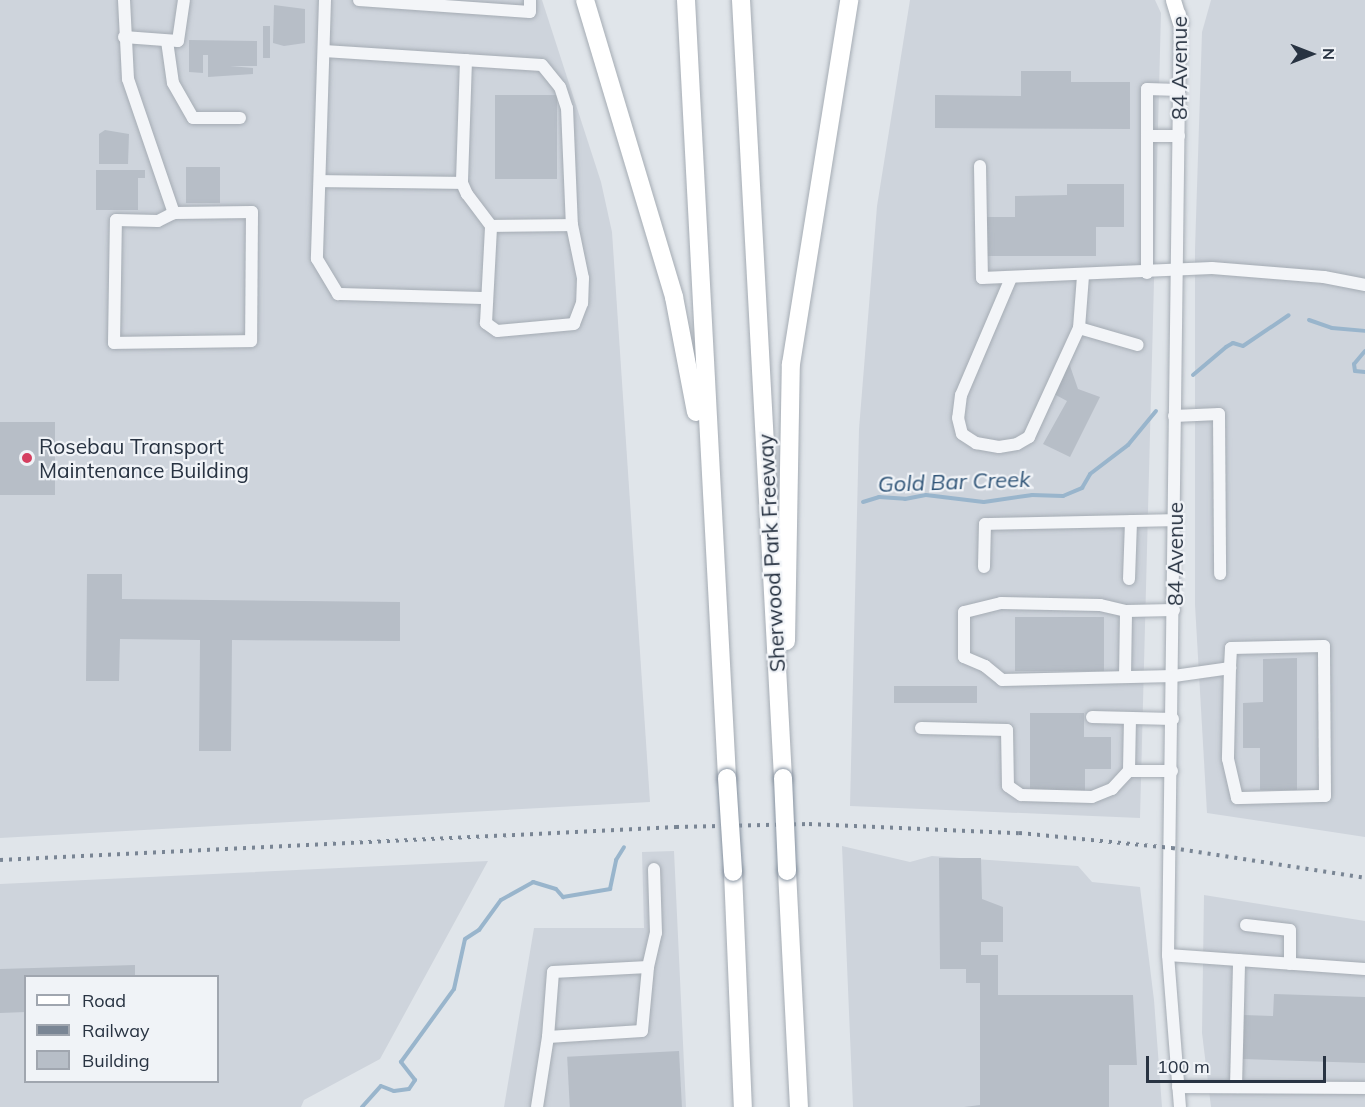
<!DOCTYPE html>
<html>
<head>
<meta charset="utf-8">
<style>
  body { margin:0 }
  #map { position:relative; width:1365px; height:1107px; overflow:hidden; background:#e0e5ea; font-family:Mulish,sans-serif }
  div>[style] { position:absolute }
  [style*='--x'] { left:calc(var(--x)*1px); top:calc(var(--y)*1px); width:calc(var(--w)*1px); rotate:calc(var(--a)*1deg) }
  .built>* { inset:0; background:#ced4dc }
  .stream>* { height:4px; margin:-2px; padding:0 2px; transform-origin:2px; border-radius:2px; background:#99b5cc }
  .building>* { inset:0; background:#b7bec7; transform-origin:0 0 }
  .roads { filter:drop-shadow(0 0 2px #a5acb4) drop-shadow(0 0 2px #a5acb4) }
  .minor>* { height:12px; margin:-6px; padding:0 6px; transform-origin:6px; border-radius:6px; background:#f3f5f8 }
  .major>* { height:15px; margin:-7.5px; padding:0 7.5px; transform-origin:7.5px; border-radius:7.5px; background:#fff }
  .highway>* { height:18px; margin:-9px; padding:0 9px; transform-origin:9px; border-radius:9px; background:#fff }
  .rail>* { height:4px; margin-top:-2px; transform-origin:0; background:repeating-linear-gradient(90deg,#798594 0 3px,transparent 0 9px) }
  .bridges { filter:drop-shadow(0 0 2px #8793a1) drop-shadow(0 0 2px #8793a1) }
  .highway-bridge>* { height:18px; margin:-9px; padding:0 9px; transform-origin:9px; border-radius:9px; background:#fff }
  .dots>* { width:16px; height:16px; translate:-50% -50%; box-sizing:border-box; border:3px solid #f0f3f7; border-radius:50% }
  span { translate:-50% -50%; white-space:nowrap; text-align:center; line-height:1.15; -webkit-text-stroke:4.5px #f0f3f7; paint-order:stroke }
  .street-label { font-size:21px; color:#283342 }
  .poi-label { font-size:21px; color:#283342 }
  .left { translate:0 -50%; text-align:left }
  .water-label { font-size:22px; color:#305578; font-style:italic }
  .legend { position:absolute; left:24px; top:975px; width:195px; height:108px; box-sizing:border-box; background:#f0f3f7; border:2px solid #a0a6af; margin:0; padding:8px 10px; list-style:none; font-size:18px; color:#283342 }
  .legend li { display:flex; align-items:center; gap:12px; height:30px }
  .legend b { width:30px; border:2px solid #a0a6af }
  .north { position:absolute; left:1281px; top:24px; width:60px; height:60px; -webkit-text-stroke:4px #f0f3f7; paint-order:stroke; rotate:90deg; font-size:16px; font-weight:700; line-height:24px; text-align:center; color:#283342 }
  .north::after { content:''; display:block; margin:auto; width:21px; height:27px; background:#283342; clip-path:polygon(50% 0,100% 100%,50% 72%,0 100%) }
  .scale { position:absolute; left:1146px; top:1056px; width:180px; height:27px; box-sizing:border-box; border:3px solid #283342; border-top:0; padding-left:8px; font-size:18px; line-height:21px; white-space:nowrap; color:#283342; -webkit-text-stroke:4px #f0f3f7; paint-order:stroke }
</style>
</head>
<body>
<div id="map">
  <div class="built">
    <div style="clip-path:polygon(0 0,542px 0,601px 182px,612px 232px,650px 802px,0 838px)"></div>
    <div style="clip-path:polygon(910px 0,1155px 0,1161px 13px,1140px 818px,850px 806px,859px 429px,877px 206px)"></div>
    <div style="clip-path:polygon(1211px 0,1365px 0,1365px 837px,1207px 813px,1195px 605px,1195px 249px,1202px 32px)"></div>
    <div style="clip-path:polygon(842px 846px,910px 862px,932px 856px,1078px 866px,1092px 882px,1140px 887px,1154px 1000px,1162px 1107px,853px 1107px)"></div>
    <div style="clip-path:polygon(674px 851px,686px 1107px,504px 1107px,534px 928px,644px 928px,642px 852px)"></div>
    <div style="clip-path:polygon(evenodd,488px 861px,380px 1059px,304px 1100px,301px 1107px,0 1107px,0 884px,488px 861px,26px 976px,218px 976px,218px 1082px,26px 1082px,26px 976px)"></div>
    <div style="clip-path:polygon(1204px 895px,1365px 921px,1365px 1107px,1211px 1107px,1202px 1033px)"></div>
  </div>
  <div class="stream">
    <div style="--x:1309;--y:320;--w:24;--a:19"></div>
    <div style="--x:1332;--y:328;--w:33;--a:5"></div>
    <div style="--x:1365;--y:351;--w:17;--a:130"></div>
    <div style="--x:1354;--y:364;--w:7;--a:82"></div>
    <div style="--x:1355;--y:371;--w:10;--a:6"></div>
    <div style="--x:1193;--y:375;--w:43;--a:-40.3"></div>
    <div style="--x:1226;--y:347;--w:8;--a:-30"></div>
    <div style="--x:1233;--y:343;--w:10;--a:17"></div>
    <div style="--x:1243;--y:346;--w:55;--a:-34"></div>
    <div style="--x:863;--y:502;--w:17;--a:-17"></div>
    <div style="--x:879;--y:497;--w:26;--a:4"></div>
    <div style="--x:905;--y:499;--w:21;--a:-11"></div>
    <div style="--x:926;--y:495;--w:58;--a:6.9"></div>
    <div style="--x:984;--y:502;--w:49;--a:-8.3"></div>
    <div style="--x:1032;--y:495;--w:31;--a:2"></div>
    <div style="--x:1063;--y:496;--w:21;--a:-23"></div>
    <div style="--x:1082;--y:488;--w:16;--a:-60"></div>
    <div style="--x:1090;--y:474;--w:48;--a:-37.3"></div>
    <div style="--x:1128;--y:445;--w:44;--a:-50.5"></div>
    <div style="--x:362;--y:1107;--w:28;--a:-48"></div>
    <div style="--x:381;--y:1086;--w:14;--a:21"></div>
    <div style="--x:394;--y:1091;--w:15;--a:-8"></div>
    <div style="--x:409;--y:1089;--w:11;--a:-56"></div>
    <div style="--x:415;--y:1080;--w:23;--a:-128"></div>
    <div style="--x:401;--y:1062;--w:90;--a:-54"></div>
    <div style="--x:454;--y:989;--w:51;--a:-77.6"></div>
    <div style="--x:465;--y:939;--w:17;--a:-33"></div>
    <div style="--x:479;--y:930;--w:37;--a:-54"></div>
    <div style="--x:501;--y:900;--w:37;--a:-29"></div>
    <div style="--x:533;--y:882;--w:24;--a:17"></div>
    <div style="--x:556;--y:889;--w:11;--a:49"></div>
    <div style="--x:563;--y:897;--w:48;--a:-9.7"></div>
    <div style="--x:610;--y:889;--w:30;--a:-78"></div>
    <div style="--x:616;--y:860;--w:15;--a:-58"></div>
  </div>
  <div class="building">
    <div style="clip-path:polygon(274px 5px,305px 9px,305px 43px,284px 46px,273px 43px)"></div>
    <div style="left:263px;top:26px;width:7px;height:32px"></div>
    <div style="clip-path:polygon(189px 40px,257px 41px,257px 66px,230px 66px,253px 68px,253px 74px,208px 77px,208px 55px,203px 55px,203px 73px,189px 72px)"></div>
    <div style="clip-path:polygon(1021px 71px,1071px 71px,1071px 82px,1130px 82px,1130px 129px,935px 128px,935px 95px,1021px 96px)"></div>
    <div style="left:495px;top:95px;width:62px;height:84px"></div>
    <div style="clip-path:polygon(105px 130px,129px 134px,128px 164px,99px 164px,99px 134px)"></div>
    <div style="left:186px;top:167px;width:34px;height:36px"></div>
    <div style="clip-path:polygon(96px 170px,145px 170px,145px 178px,138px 178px,138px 210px,96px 210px)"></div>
    <div style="clip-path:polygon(1067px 184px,1124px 184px,1124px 227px,1096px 227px,1096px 256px,987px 256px,987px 217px,1015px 217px,1015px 196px,1067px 195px)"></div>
    <div style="clip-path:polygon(1069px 363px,1078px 389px,1100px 397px,1070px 457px,1043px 444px,1067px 401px,1054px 394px)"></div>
    <div style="left:0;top:422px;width:55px;height:73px"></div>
    <div style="clip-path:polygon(87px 574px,122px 574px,122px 599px,400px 602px,400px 641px,232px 640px,231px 751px,199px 751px,200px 640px,120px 639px,119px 681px,86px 681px)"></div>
    <div style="left:1015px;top:617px;width:89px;height:54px"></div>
    <div style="clip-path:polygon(1297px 658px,1297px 790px,1260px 790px,1260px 748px,1243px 748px,1243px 703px,1263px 702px,1263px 659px)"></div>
    <div style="left:977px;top:686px;width:17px;height:83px;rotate:90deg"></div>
    <div style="clip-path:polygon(1030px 713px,1084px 713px,1084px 737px,1111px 737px,1111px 769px,1085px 769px,1085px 792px,1030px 792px)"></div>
    <div style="clip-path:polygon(939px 858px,981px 858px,982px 899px,1003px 907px,1003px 942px,981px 942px,981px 955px,998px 955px,998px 995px,1133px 995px,1137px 1065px,1109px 1065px,1109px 1107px,964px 1107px,980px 1105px,980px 983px,966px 983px,966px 969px,940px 969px)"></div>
    <div style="clip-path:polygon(135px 965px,135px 976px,26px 976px,26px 1012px,0 1013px,0 969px)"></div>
    <div style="clip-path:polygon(1274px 994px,1365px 997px,1365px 1063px,1243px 1059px,1244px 1015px,1273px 1016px)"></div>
    <div style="left:679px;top:1051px;width:56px;height:112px;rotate:87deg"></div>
  </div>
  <div class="roads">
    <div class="minor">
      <div style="--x:124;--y:0;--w:79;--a:87.1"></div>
      <div style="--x:128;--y:79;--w:142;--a:71.1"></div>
      <div style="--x:325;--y:0;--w:259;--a:91.8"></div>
      <div style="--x:317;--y:259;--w:41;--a:59"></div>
      <div style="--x:338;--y:294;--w:147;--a:1.6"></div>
      <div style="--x:359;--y:0;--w:171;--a:4"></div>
      <div style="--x:530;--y:12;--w:12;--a:-90"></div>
      <div style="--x:1180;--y:14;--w:941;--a:90.73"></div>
      <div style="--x:1168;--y:955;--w:152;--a:85.5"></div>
      <div style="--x:124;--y:37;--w:54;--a:4.2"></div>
      <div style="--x:178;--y:41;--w:41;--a:-81.7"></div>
      <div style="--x:167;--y:41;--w:42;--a:81.9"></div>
      <div style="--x:173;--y:83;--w:40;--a:60.3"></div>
      <div style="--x:193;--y:118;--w:47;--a:0"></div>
      <div style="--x:324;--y:51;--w:218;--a:3.7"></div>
      <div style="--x:542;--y:65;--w:28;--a:51"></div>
      <div style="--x:560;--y:87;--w:22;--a:72"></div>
      <div style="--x:567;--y:108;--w:117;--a:87.6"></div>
      <div style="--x:572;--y:225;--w:54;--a:78.3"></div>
      <div style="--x:583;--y:278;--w:25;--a:92"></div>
      <div style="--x:582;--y:303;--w:22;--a:111"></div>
      <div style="--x:574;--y:324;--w:77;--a:174.8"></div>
      <div style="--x:497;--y:331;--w:14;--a:-144"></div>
      <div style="--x:486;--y:323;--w:97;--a:-87"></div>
      <div style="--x:466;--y:60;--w:123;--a:91.9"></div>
      <div style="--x:462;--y:183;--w:12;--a:66"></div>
      <div style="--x:467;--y:194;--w:40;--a:53"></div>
      <div style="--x:491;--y:226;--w:81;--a:-0.7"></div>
      <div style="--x:1147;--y:136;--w:47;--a:-90"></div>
      <div style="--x:1147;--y:89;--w:32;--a:2"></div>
      <div style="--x:980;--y:166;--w:112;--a:89"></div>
      <div style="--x:982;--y:278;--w:230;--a:-2.5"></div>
      <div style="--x:1212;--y:268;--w:112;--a:4.6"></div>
      <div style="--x:1324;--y:277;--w:42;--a:11"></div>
      <div style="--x:320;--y:181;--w:142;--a:0.8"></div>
      <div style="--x:252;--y:212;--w:129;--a:90.4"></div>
      <div style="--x:251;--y:341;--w:137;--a:179.2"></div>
      <div style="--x:114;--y:343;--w:123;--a:-89.1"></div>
      <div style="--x:116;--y:220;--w:42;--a:1.4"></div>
      <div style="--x:158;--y:221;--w:18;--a:-27"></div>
      <div style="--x:174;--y:213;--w:78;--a:-0.7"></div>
      <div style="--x:1147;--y:273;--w:137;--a:-90"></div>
      <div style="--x:1147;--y:136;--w:32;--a:0"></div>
      <div style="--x:1011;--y:278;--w:127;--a:113.1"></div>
      <div style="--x:961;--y:395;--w:23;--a:97"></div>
      <div style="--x:958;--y:418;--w:16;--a:76"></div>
      <div style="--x:962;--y:434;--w:17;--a:33"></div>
      <div style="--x:976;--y:443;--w:23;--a:10"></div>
      <div style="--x:999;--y:447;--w:18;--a:-9"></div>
      <div style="--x:1017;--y:444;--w:14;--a:-30"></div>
      <div style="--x:1029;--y:437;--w:120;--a:-65.4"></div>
      <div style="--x:1079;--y:328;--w:61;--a:16.1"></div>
      <div style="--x:1079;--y:328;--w:52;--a:-85.6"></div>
      <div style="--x:1174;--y:416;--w:45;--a:-2.5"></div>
      <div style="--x:1219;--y:414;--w:160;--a:89.6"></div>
      <div style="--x:984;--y:567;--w:43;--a:-88.7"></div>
      <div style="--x:985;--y:524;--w:190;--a:-1.2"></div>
      <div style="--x:1129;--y:579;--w:58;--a:-88"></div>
      <div style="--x:1174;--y:610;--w:48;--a:178.8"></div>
      <div style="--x:1126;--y:611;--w:27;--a:-167"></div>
      <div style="--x:1100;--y:605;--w:99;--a:-178.8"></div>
      <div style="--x:1001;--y:603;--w:38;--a:166"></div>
      <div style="--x:964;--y:612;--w:45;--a:90"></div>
      <div style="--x:964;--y:657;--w:23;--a:23"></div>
      <div style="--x:985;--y:666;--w:22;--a:39"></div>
      <div style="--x:1002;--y:680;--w:172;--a:-1.3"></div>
      <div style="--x:1174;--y:676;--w:57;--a:-8.1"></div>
      <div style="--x:1230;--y:668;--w:91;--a:91.3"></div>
      <div style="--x:1228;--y:759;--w:40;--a:77"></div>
      <div style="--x:1237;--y:798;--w:88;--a:-1.3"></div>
      <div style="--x:1325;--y:796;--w:150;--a:-90.4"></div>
      <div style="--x:1324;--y:646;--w:93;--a:178.8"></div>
      <div style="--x:1231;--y:648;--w:20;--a:93"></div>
      <div style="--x:1125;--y:677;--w:66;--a:-89.1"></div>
      <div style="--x:1092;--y:717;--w:81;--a:1.4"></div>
      <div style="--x:1130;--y:718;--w:53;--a:91.1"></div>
      <div style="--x:1129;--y:771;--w:43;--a:0"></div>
      <div style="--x:921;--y:728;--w:86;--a:1.3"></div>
      <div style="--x:1007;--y:730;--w:56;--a:89"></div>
      <div style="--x:1008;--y:786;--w:16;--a:35"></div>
      <div style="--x:1021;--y:795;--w:71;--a:1.6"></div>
      <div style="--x:1092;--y:797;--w:22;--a:-22"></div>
      <div style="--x:1112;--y:789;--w:25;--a:-47"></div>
      <div style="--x:1246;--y:925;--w:44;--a:6.5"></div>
      <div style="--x:1290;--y:930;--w:34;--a:90"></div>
      <div style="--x:1168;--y:955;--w:197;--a:4.1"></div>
      <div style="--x:548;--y:1037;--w:94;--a:-3.7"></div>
      <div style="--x:642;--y:1031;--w:64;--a:-84.6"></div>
      <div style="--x:648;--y:967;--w:35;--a:-77"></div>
      <div style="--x:656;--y:933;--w:64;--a:-91.8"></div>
      <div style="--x:1178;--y:1087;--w:187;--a:0.3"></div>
      <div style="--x:1236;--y:1087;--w:127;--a:-88.6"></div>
      <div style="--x:537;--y:1107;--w:71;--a:-81.1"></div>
      <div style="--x:548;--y:1037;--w:65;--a:-85.6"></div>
      <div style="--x:553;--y:972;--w:95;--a:-3"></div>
    </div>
    <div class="major">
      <div style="--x:1173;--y:0;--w:24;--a:73"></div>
    </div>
    <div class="highway">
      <div style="--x:585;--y:0;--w:310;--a:73.3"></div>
      <div style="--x:674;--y:297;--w:117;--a:79.2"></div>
      <div style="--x:686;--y:0;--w:779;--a:86.98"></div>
      <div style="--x:741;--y:0;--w:779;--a:86.91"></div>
      <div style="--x:786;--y:641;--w:277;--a:-89"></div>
      <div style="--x:791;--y:364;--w:369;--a:-80.9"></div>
      <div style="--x:787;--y:871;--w:236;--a:87.1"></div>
      <div style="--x:733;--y:872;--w:235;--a:87.6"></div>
    </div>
  </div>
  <div class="rail">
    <div style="--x:0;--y:860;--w:677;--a:-2.79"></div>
    <div style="--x:676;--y:827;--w:133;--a:-1.3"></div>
    <div style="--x:809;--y:824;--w:210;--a:2.5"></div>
    <div style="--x:1019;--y:833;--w:154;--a:5.6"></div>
    <div style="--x:1172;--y:848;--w:195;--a:8.8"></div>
  </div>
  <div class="bridges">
    <div class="highway-bridge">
      <div style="--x:727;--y:778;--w:94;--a:86.3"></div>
      <div style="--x:783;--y:778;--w:93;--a:87.5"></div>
    </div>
  </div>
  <div class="dots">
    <div style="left:27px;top:458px;background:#d53f60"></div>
  </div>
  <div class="street-label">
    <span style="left:1179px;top:68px;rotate:-90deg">84 Avenue</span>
    <span style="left:771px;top:553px;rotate:-93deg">Sherwood Park Freeway</span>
    <span style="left:1175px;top:554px;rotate:-90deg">84 Avenue</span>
  </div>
  <div class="poi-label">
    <span class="left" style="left:39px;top:458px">Rosebau Transport<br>Maintenance Building</span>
  </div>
  <div class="water-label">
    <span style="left:954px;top:482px;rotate:-2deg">Gold Bar Creek</span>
  </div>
  <ul class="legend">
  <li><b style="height:8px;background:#fff"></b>Road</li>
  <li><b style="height:8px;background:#798594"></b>Railway</li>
  <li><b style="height:16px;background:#b7bec7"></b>Building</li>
  </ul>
  <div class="north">N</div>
  <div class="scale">100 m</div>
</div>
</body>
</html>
